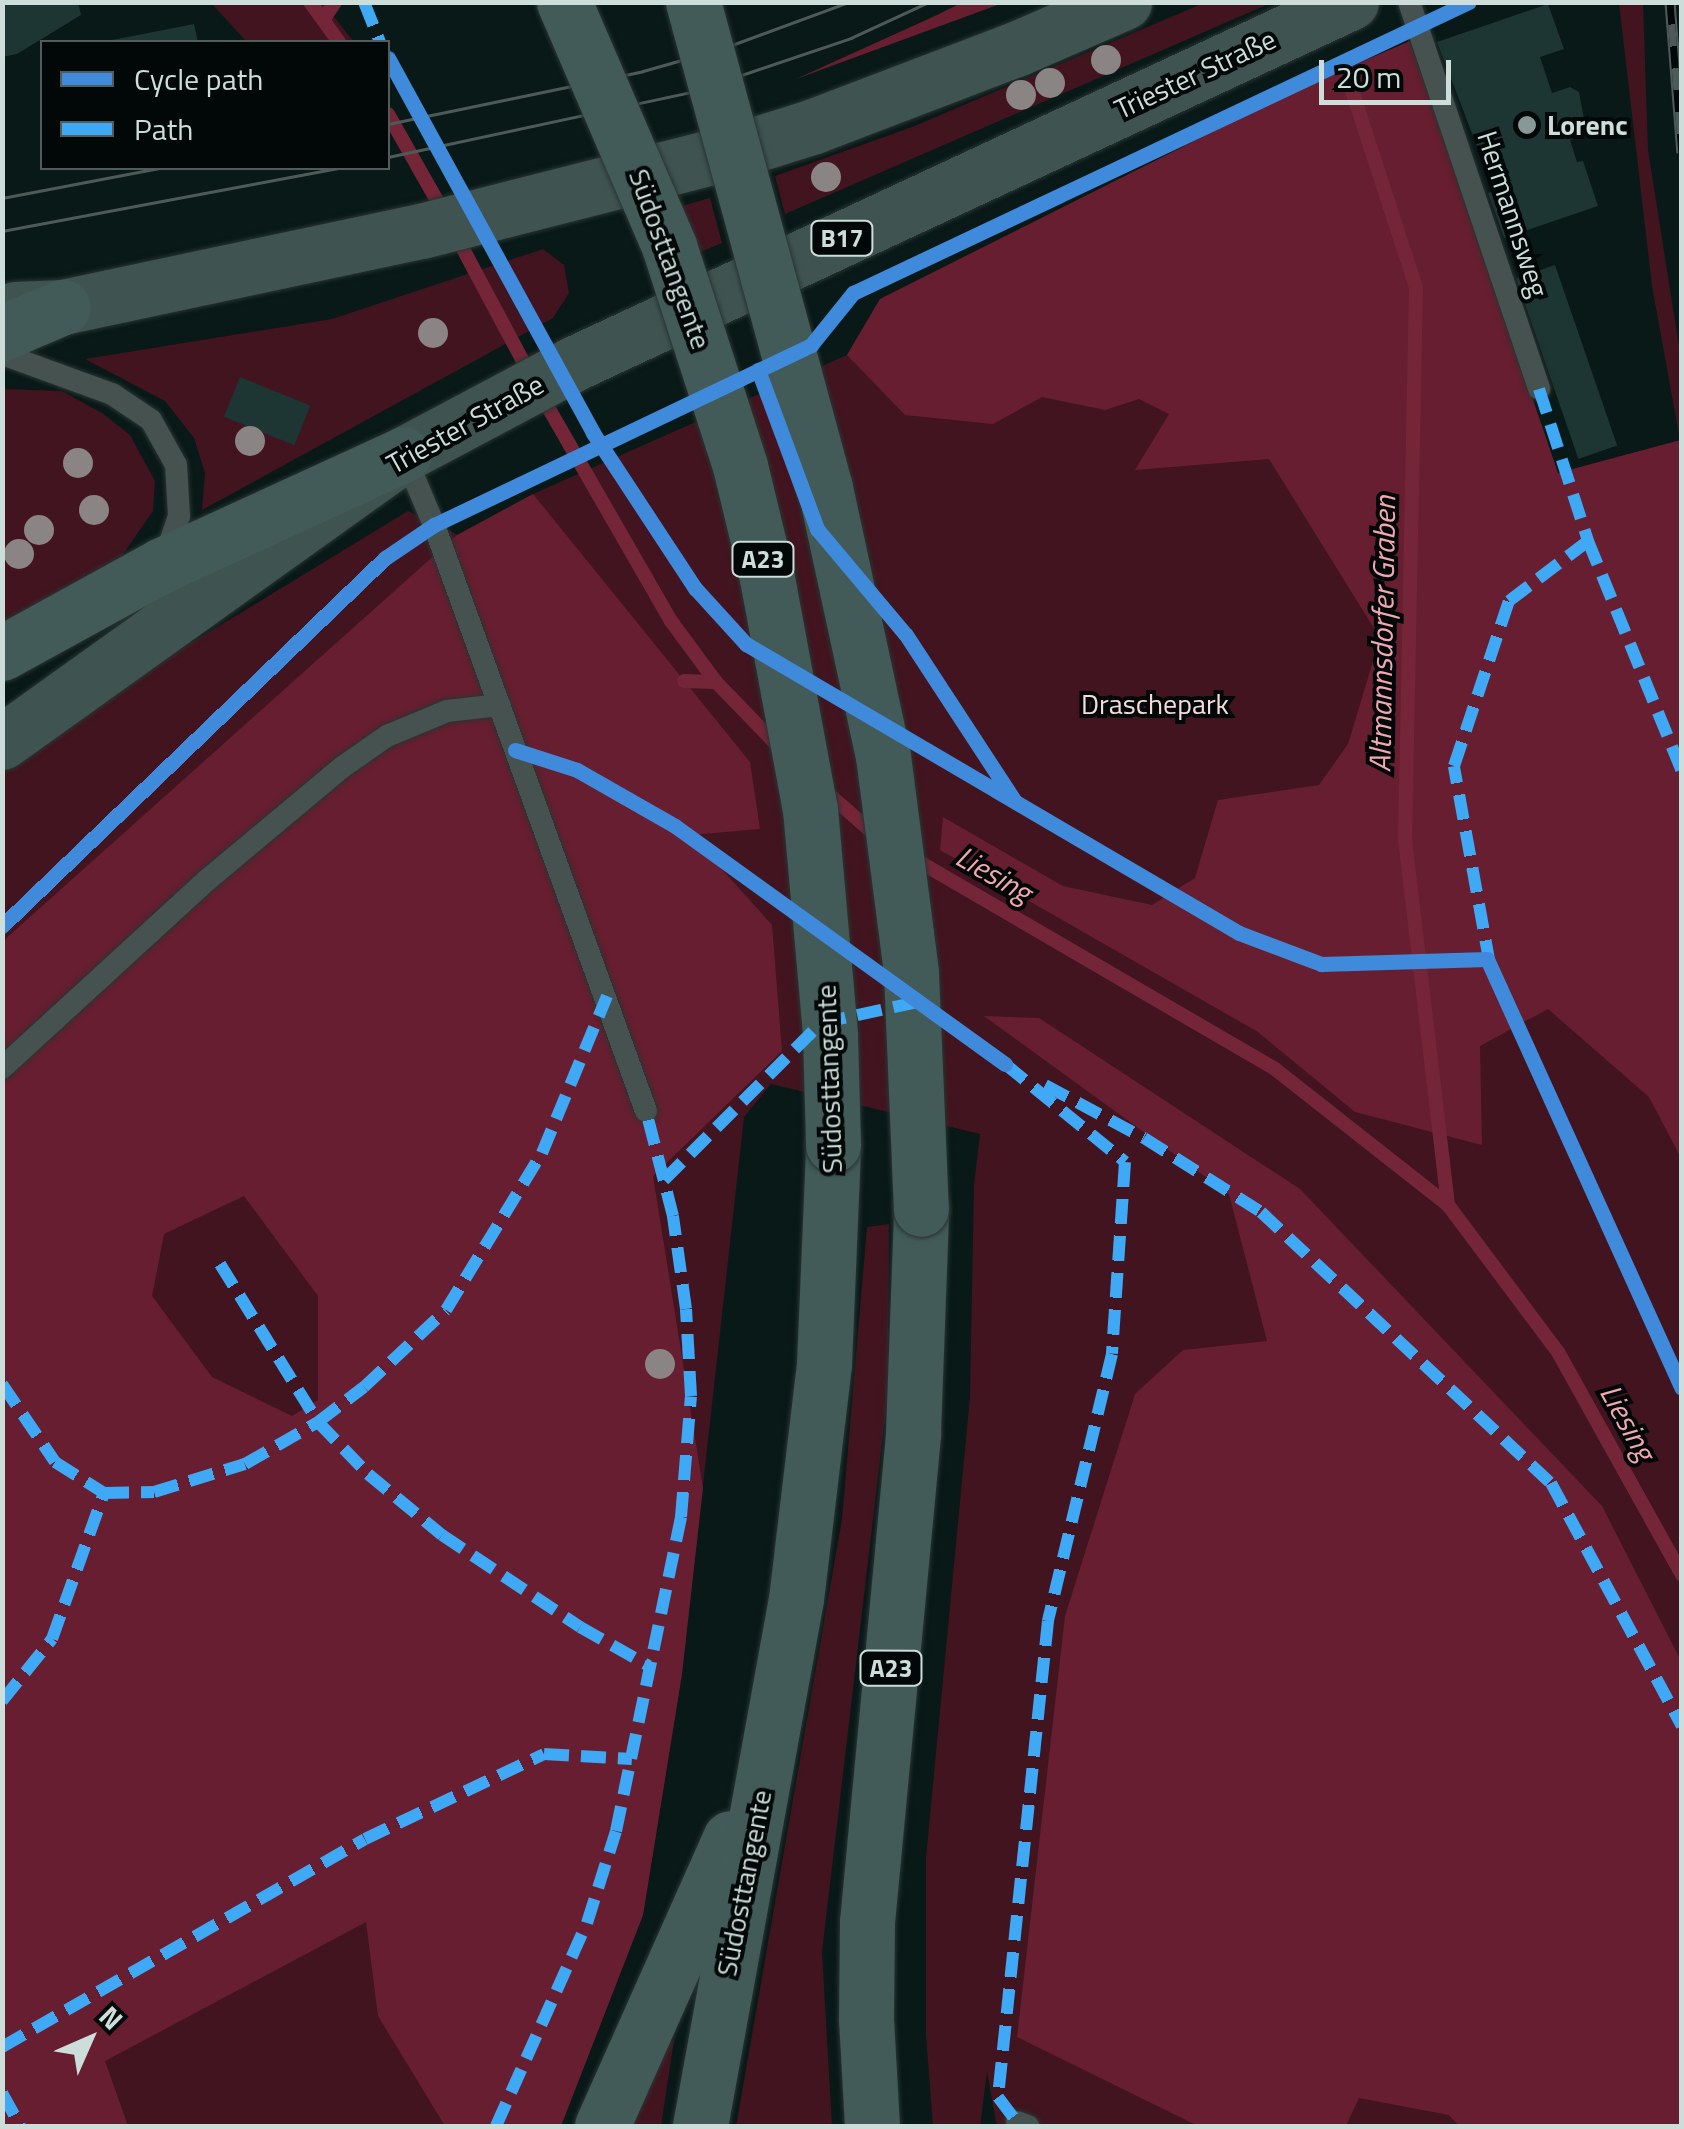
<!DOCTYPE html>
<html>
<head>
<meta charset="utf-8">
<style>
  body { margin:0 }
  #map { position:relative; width:1684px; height:2129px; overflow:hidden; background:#081917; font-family:"Titillium Web",sans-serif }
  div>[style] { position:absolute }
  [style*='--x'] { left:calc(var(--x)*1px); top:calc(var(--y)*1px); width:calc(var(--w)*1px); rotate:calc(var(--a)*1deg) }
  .green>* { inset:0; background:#42141f }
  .forest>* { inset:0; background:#671e30 }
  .stream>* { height:14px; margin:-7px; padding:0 7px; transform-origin:7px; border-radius:7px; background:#742638 }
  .building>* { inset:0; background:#1d3533; transform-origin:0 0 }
  .roads { filter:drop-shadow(0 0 2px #293432) drop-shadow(0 0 2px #293432) }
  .service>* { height:22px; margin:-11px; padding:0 11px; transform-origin:11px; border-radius:11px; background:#455250 }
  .primary>* { height:55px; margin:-27.5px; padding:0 27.5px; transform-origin:27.5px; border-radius:27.5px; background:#3f5451 }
  .motorway>* { height:55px; margin:-27.5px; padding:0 27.5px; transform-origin:27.5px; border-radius:27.5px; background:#425a58 }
  .tram>* { height:2.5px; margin:-1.25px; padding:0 1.25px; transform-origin:1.25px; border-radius:1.25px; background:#4e5a58 }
  .rail>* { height:11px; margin-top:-5.5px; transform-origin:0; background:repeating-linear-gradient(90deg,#010807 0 22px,#4e5a58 0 44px); box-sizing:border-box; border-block:2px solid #4e5a58 }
  .bridges { filter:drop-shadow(0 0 2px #293432) drop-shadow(0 0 2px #293432) }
  .motorway-bridge>* { height:55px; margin:-27.5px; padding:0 27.5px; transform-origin:27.5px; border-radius:27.5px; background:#425a58 }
  .quiet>* { height:12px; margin-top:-6px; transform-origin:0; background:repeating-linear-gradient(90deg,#3fa9f5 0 25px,transparent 0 37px) }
  .cycleway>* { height:15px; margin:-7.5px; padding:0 7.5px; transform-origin:7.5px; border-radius:7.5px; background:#408adc }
  .trees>* { width:30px; height:30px; margin:-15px; border-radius:50%; background:#8b8484 }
  .dots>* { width:28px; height:28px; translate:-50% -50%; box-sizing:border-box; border:5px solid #010807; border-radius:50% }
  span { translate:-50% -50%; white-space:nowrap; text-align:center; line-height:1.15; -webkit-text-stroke:8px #010807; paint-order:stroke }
  .shield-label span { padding:2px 8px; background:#010807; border:2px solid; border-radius:8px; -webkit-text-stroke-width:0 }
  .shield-label { font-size:25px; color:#ccddda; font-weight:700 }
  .street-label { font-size:28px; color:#ccddda }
  .poi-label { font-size:28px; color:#ccddda; font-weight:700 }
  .left { translate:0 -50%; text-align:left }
  .park-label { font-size:28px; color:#f6dbde }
  .water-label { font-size:30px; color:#f3a7b1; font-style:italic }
  .frame { position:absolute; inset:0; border:5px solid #ccddda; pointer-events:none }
  .legend { position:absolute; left:40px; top:40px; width:350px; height:130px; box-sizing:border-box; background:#010807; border:2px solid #525d5b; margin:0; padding:12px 18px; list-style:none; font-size:30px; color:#ccddda }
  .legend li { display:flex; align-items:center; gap:20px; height:50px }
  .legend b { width:50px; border:2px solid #525d5b }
  .north { position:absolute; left:40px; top:1989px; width:100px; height:100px; -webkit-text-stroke:8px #010807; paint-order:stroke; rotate:45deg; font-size:28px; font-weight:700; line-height:40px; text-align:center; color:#ccddda }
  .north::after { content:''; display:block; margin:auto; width:35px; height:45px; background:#ccddda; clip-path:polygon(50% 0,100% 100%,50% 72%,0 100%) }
  .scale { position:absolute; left:1319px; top:60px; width:132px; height:45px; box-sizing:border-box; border:5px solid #ccddda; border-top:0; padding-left:12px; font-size:30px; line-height:35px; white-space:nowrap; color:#ccddda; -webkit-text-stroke:8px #010807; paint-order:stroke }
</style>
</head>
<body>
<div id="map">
  <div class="green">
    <div style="clip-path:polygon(211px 3px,323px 3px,354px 42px,247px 42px)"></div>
    <div style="clip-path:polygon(1204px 3px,1271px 3px,785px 214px,775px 176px,912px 127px)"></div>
    <div style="clip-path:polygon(1619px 3px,1643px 3px,1648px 150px,1682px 365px,1681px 2126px,997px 2126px,987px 2072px,980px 2126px,933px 2126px,926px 2035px,926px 1858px,970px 1397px,974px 1185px,980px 1134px,771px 1084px,744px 1117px,682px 1674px,643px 1915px,561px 2126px,3px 2126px,2px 773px,122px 685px,408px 511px,458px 535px,533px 494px,847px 355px,880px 299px,1290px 93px,1410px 41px,1558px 473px,1680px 440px,1652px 286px)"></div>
    <div style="clip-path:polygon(710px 198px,722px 243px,698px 253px,681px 206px)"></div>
    <div style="clip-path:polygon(543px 249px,564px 265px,569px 293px,553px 318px,202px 510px,205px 473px,194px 438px,165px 401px,85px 359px,332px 319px)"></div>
    <div style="clip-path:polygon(3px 389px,62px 391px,102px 413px,130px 435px,155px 481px,153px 511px,117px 563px,3px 626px)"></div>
    <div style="clip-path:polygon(889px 1224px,888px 1392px,822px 1952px,832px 2126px,736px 2126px,842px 1519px,867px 1227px)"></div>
    <div style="clip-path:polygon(674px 2040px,661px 2126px,624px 2126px,659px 2044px)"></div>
  </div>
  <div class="forest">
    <div style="clip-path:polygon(961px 3px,1003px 3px,796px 79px,937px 15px)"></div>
    <div style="clip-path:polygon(1410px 41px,1558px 473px,1681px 440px,1681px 1158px,1649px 1097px,1548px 1009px,1480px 1046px,1482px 1145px,1355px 1112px,1258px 1032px,940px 850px,943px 817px,1063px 886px,1152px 905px,1195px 878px,1218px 800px,1319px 785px,1348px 744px,1380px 638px,1269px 459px,1135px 470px,1169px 414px,1139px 399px,1105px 410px,1042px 397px,993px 424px,905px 415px,847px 355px,880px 299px,1290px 93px)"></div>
    <div style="clip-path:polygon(evenodd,533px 494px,750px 762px,760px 829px,691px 835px,772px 925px,782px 1051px,653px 1176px,703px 1488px,682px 1674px,643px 1915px,561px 2126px,445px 2126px,378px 2016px,366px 1922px,105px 2061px,128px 2126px,3px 2126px,2px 942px,457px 535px,533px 494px,244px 1196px,318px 1296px,318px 1400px,292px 1416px,212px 1377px,152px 1296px,164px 1234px,244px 1196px)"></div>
    <div style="clip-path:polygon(984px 1016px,1039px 1018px,1300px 1189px,1602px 1506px,1681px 1661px,1681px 2126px,1459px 2126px,1449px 2115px,1359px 2098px,1346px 2126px,1198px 2126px,1017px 2037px,1065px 1616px,1135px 1394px,1183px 1350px,1267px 1341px,1229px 1194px)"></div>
  </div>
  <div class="stream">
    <div style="--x:310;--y:2;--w:49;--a:54.1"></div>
    <div style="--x:323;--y:20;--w:22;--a:-56"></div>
    <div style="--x:1346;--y:72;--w:226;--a:72"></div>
    <div style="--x:1416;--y:287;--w:552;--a:91.14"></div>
    <div style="--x:1405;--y:839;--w:369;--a:83.3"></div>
    <div style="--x:388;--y:114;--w:114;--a:60.5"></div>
    <div style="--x:454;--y:232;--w:163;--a:61.9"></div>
    <div style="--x:541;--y:395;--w:261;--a:60.1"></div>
    <div style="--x:671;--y:621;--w:76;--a:53.6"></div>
    <div style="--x:716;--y:682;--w:92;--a:45.9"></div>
    <div style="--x:684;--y:681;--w:32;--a:2"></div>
    <div style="--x:825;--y:791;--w:73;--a:41.1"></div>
    <div style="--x:911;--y:857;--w:421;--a:30.2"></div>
    <div style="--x:1275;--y:1069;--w:220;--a:38.2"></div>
    <div style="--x:1448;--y:1205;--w:184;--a:53.2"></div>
    <div style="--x:1558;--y:1352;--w:255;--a:60.9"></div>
  </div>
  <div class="building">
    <div style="clip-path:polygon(2px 2px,78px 2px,81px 15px,17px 54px,2px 57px)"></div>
    <div style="clip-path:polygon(1548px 4px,1564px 49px,1540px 57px,1552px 93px,1570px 87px,1579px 92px,1587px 135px,1570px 140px,1577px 162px,1583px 161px,1598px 206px,1504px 238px,1488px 193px,1494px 191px,1437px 42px)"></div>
    <div style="clip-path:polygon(194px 24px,198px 42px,107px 42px,107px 41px)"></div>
    <div style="left:1555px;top:265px;width:191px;height:41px;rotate:71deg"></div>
    <div style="left:240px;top:377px;width:76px;height:43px;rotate:22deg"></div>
  </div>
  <div class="roads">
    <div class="service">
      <div style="--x:1409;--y:2;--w:408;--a:71.4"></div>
      <div style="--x:2;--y:354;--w:117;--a:20"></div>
      <div style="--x:112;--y:394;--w:47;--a:33.7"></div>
      <div style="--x:151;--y:420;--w:51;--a:60.9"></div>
      <div style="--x:176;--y:465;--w:51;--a:86.6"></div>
      <div style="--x:179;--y:516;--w:43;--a:108.9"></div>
      <div style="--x:404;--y:454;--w:77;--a:67.1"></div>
      <div style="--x:434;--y:525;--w:623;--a:70.11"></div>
      <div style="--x:2;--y:1068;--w:277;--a:-42.5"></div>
      <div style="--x:206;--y:881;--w:176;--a:-39.9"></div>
      <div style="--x:341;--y:768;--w:56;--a:-34.8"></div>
      <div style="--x:387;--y:736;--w:65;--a:-22.6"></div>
      <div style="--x:447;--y:711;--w:53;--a:-6.5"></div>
      <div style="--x:1017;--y:2122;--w:12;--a:20"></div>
    </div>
    <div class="primary">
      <div style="--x:15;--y:309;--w:48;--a:-2.4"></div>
      <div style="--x:63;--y:307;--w:366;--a:-12"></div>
      <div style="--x:421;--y:231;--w:327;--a:-14.3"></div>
      <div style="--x:738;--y:150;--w:80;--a:-17.5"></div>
      <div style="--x:814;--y:126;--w:216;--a:-20.9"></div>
      <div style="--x:1016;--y:49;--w:118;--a:-23.5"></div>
      <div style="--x:2;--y:742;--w:495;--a:-35.6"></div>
      <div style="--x:404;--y:454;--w:191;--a:-28"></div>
      <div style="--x:573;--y:364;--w:858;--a:-24.95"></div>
    </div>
    <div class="motorway">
      <div style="--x:2;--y:333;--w:66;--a:-23.1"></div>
      <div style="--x:2;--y:653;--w:183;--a:-28.8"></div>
      <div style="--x:162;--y:565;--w:266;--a:-24.6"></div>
      <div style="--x:602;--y:2126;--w:315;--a:-66"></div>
      <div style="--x:700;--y:2126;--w:536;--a:-79.68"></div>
      <div style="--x:796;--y:1599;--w:237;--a:-83.2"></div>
      <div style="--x:824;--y:1364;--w:219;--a:-87.6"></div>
      <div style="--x:872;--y:2126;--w:106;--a:-93.2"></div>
      <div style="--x:866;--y:2020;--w:98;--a:-89.4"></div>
      <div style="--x:867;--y:1922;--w:492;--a:-84.6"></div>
      <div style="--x:913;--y:1432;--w:223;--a:-87.9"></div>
    </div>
  </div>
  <div class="tram">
    <div style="--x:388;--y:124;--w:260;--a:-11.7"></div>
    <div style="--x:643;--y:71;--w:81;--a:-15.8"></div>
    <div style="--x:721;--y:49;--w:136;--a:-20.2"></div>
    <div style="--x:388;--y:157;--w:310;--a:-12.1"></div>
    <div style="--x:691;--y:92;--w:169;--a:-18.6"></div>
    <div style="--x:851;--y:38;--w:86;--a:-24.8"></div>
    <div style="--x:2;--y:198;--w:161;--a:-10.8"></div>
    <div style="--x:2;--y:231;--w:343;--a:-10.6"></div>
  </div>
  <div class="rail">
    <div style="--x:1670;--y:2;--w:151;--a:85.5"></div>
  </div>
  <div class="bridges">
    <div class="motorway-bridge">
      <div style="--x:564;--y:2;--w:266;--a:66.7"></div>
      <div style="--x:669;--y:246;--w:231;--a:72.1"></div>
      <div style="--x:740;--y:466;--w:115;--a:76.4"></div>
      <div style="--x:767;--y:578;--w:235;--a:79.5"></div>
      <div style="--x:810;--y:809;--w:227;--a:84.9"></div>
      <div style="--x:830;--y:1035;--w:110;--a:88.4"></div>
      <div style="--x:693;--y:2;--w:504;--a:74.8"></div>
      <div style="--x:825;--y:488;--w:274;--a:77.8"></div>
      <div style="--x:883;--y:756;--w:219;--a:82.6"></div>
      <div style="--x:911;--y:973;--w:236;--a:87.6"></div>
    </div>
  </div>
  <div class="quiet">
    <div style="--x:364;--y:2;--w:43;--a:68.2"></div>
    <div style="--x:1539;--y:389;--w:160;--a:72.1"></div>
    <div style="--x:1588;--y:541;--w:248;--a:67.8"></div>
    <div style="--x:1490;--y:965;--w:202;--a:-100.3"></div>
    <div style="--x:1454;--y:766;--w:174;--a:-71.6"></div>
    <div style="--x:1509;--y:601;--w:99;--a:-37.2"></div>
    <div style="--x:1005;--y:1064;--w:155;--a:39.2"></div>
    <div style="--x:1125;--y:1162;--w:192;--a:93.9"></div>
    <div style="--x:1112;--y:1354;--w:275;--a:103.5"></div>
    <div style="--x:1048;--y:1621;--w:479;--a:96"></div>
    <div style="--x:998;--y:2097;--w:31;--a:53"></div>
    <div style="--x:1045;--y:1085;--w:112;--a:28.2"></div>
    <div style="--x:1144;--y:1138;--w:138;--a:32.3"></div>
    <div style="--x:1261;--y:1212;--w:397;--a:43.1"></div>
    <div style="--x:1551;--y:1483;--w:276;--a:61.7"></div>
    <div style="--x:664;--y:1180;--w:222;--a:-45"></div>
    <div style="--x:821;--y:1023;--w:98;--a:-12.3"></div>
    <div style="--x:220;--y:1264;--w:186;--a:58.2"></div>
    <div style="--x:318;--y:1422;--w:72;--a:46.1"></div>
    <div style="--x:368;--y:1474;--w:96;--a:39.5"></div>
    <div style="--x:442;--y:1535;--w:166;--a:33.7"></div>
    <div style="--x:580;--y:1627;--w:79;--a:29.5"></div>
    <div style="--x:2;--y:1384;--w:94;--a:55.8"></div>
    <div style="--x:55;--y:1462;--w:58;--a:32.3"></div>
    <div style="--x:104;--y:1493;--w:50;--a:-1.1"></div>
    <div style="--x:154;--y:1492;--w:95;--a:-17.1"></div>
    <div style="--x:245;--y:1464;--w:84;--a:-29.9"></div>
    <div style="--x:318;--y:1422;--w:58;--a:-37.3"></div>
    <div style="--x:364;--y:1387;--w:112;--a:-43.2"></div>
    <div style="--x:446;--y:1310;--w:184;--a:-58.6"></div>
    <div style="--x:542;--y:1153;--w:170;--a:-67.5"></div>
    <div style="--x:2;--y:1701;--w:80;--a:-51.1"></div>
    <div style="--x:52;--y:1639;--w:155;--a:-70.4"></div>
    <div style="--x:2;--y:2047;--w:418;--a:-29.8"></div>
    <div style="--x:365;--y:1839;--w:198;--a:-25.4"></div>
    <div style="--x:544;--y:1754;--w:88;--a:3.3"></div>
    <div style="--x:2;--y:2093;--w:38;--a:61"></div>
    <div style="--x:496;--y:2126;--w:222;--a:-65.9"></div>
    <div style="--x:587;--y:1923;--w:96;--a:-72.5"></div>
    <div style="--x:616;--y:1831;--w:321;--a:-78.3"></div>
    <div style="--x:681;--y:1517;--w:121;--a:-85.3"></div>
    <div style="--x:691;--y:1396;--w:87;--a:-93.3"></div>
    <div style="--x:686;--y:1309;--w:94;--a:-98"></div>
    <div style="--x:673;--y:1216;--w:108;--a:-104.4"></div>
  </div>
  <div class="cycleway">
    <div style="--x:388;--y:58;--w:427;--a:61.3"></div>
    <div style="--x:593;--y:433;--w:186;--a:56.7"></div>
    <div style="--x:695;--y:588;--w:76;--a:47.7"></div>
    <div style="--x:746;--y:644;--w:571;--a:30.38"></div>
    <div style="--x:1239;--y:933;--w:88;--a:20.7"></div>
    <div style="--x:1321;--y:964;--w:166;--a:-1.7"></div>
    <div style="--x:1487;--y:959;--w:471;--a:65.6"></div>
    <div style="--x:758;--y:370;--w:170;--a:69.6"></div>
    <div style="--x:817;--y:529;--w:138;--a:50"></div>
    <div style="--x:906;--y:635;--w:197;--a:56.8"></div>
    <div style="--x:515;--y:750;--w:65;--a:17.9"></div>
    <div style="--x:577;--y:770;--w:113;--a:29.7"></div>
    <div style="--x:675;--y:826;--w:407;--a:35.8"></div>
    <div style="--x:2;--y:926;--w:531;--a:-43.86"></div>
    <div style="--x:385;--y:558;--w:59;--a:-34"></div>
    <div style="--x:434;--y:525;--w:418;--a:-25.5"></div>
    <div style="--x:811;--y:345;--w:67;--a:-51.1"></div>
    <div style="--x:853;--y:293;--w:681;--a:-25.29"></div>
  </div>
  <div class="trees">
    <div style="left:1106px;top:60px"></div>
    <div style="left:1050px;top:83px"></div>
    <div style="left:1021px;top:95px"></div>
    <div style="left:826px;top:177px"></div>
    <div style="left:433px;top:333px"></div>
    <div style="left:250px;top:441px"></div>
    <div style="left:78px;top:463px"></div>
    <div style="left:94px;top:510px"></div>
    <div style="left:39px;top:530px"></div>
    <div style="left:19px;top:554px"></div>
    <div style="left:660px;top:1364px"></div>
  </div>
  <div class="dots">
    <div style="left:1527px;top:125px;background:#879896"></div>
  </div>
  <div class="shield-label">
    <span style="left:842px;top:238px">B17</span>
    <span style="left:763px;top:559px">A23</span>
    <span style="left:891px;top:1668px">A23</span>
  </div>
  <div class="street-label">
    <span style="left:1195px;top:74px;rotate:-25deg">Triester Straße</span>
    <span style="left:1513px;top:214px;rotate:72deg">Hermannsweg</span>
    <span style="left:670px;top:259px;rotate:70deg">Südosttangente</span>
    <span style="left:465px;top:424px;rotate:-29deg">Triester Straße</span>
    <span style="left:829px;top:1079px;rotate:-92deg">Südosttangente</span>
    <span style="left:744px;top:1883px;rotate:-79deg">Südosttangente</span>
  </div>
  <div class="poi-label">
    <span class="left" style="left:1547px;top:125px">Lorenc</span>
  </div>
  <div class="park-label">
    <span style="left:1155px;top:704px">Draschepark</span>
  </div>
  <div class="water-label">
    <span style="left:1382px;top:634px;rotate:-89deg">Altmannsdorfer Graben</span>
    <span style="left:994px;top:874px;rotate:30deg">Liesing</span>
    <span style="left:1628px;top:1422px;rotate:61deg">Liesing</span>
  </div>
  <div class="frame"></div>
  <ul class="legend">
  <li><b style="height:12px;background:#408adc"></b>Cycle path</li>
  <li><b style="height:12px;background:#3fa9f5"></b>Path</li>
  </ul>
  <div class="north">N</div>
  <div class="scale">20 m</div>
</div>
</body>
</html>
